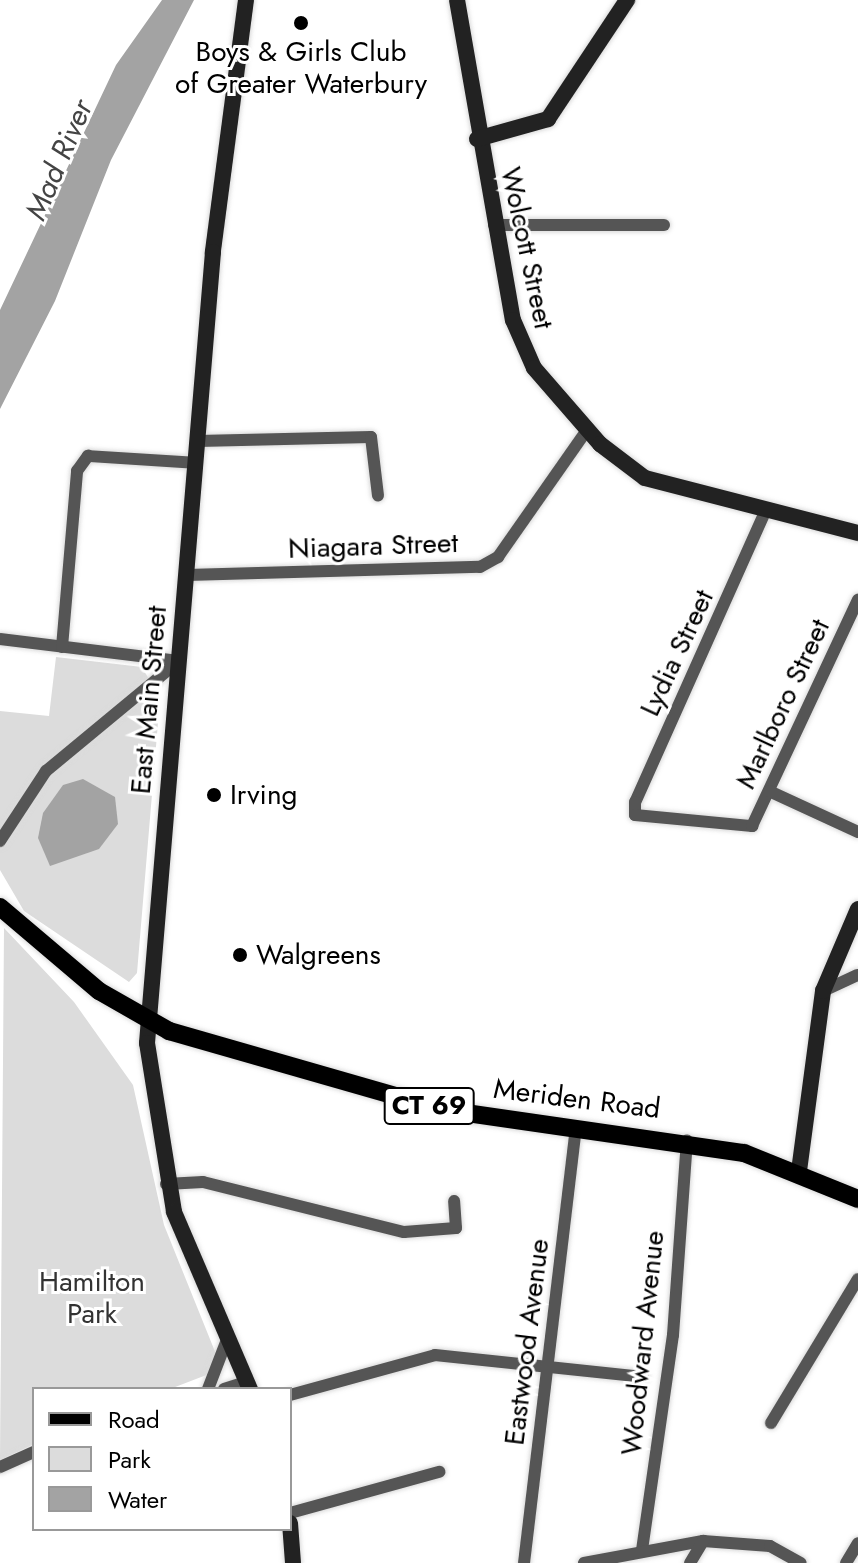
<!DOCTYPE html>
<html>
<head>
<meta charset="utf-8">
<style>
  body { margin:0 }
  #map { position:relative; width:858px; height:1563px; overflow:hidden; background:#fff; font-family:Jost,sans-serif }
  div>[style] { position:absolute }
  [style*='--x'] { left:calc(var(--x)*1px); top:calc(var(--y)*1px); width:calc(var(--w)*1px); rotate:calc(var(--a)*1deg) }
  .green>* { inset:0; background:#dcdcdc }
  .water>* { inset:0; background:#a3a3a3 }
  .roads { filter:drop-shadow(0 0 2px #dbdbdb) drop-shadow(0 0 2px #dbdbdb) }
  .street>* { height:12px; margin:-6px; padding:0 6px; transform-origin:6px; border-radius:6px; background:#555 }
  .secondary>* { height:16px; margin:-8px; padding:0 8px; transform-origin:8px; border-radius:8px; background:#222 }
  .primary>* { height:18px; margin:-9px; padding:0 9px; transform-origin:9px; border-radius:9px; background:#000 }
  .dots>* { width:22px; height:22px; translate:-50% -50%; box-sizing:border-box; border:4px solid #fff; border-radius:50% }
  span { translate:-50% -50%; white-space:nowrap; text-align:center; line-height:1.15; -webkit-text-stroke:6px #fff; paint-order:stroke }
  .shield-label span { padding:2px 6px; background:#fff; border:2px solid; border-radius:6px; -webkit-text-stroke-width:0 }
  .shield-label { font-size:26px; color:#000; font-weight:700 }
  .poi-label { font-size:28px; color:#000 }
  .left { translate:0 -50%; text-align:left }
  .street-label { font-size:28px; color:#000 }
  .park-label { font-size:28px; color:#333 }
  .water-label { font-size:30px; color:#444; font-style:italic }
  .legend { position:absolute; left:32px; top:1387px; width:260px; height:144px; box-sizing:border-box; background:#fff; border:2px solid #999; margin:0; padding:10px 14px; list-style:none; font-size:24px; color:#000 }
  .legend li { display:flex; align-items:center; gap:16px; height:40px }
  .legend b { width:40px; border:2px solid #999 }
</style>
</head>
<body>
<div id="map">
  <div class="green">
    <div style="clip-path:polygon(56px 657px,142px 667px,160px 699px,137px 973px,129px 982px,24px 911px,0 870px,0 711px,49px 716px)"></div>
    <div style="clip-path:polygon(4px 928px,74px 1002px,133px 1085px,164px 1225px,222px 1369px,170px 1389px,34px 1389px,34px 1444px,0 1460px)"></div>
  </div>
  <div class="water">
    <div style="clip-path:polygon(162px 0,194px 0,111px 160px,55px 301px,0 409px,0 310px,116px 65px)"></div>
    <div style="clip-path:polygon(83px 779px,115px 797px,118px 824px,99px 849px,50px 866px,38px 838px,43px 813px,63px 785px)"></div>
  </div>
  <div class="roads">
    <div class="street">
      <div style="--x:494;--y:225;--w:170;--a:0"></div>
      <div style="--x:198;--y:441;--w:173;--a:-1.3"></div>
      <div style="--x:371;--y:437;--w:59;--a:83.2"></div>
      <div style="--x:765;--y:512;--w:318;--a:114.1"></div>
      <div style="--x:635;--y:802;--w:13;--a:90"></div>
      <div style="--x:635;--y:815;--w:118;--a:5.4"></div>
      <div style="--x:752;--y:826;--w:250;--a:-64.9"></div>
      <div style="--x:187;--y:575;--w:293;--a:-1.6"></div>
      <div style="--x:480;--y:567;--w:21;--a:-29"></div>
      <div style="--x:498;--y:557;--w:155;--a:-55"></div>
      <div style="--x:0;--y:639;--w:180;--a:7"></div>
      <div style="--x:62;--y:647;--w:177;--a:-85.1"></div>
      <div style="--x:77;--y:471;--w:19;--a:-54"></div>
      <div style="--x:88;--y:456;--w:108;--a:3.7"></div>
      <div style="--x:769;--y:791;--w:98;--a:24.7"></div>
      <div style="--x:0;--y:841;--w:84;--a:-56.7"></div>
      <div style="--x:46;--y:771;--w:173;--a:-39.6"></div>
      <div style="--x:823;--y:991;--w:38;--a:-25"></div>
      <div style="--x:166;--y:1184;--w:37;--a:-3"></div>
      <div style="--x:203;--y:1182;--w:207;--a:14"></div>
      <div style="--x:404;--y:1232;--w:52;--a:-4.4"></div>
      <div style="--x:456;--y:1228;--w:27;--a:-94"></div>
      <div style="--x:208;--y:1389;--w:50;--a:-69"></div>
      <div style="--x:224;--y:1389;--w:23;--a:-18"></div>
      <div style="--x:290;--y:1395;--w:150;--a:-15.4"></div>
      <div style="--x:435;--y:1355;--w:209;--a:6"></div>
      <div style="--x:771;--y:1423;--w:168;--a:-58.9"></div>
      <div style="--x:0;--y:1467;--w:37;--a:-24"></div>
      <div style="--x:290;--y:1513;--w:155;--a:-15.4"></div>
      <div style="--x:642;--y:1550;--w:217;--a:-81.8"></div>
      <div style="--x:673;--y:1335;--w:195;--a:-85.9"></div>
      <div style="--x:524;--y:1563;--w:439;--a:-83.2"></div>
      <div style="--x:584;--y:1563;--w:121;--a:-10.5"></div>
      <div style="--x:703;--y:1541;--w:67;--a:4.3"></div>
      <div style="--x:770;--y:1546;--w:35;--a:29"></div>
      <div style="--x:690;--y:1563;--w:26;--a:-59"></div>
      <div style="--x:846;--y:1563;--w:23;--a:-59"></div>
    </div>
    <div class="secondary">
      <div style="--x:246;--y:0;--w:254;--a:97.5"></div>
      <div style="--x:213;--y:252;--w:794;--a:94.77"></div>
      <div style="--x:147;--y:1043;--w:171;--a:80.9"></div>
      <div style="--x:174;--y:1212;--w:193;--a:66.8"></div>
      <div style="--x:457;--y:0;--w:325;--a:80.1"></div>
      <div style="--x:513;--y:320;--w:52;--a:66.4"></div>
      <div style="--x:534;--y:368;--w:101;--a:49"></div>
      <div style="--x:600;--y:444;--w:56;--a:37.1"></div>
      <div style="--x:645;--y:478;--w:220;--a:14.5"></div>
      <div style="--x:477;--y:139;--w:74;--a:-15.7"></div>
      <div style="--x:548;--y:119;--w:143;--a:-56.4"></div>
      <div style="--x:799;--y:1171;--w:182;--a:-82.4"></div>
      <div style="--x:823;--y:991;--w:89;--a:-66.9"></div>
      <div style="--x:290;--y:1523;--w:40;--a:85.7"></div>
    </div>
    <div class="primary">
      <div style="--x:0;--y:907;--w:130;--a:40.3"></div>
      <div style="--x:99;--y:991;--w:81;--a:29.7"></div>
      <div style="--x:169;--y:1031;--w:287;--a:16"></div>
      <div style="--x:445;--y:1110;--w:302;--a:8.2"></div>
      <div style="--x:744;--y:1153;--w:123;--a:22"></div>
    </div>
  </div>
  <div class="dots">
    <div style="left:301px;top:23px;background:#000"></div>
    <div style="left:214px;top:795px;background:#000"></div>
    <div style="left:240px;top:955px;background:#000"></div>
  </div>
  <div class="shield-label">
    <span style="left:429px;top:1106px">CT 69</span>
  </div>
  <div class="poi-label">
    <span style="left:301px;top:68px">Boys &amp; Girls Club<br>of Greater Waterbury</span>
    <span class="left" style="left:230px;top:795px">Irving</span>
    <span class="left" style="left:256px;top:955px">Walgreens</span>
  </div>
  <div class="street-label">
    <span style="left:527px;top:248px;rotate:78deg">Wolcott Street</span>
    <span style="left:373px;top:546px;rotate:-2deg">Niagara Street</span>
    <span style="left:677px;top:653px;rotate:-65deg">Lydia Street</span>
    <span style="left:149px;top:700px;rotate:-85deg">East Main Street</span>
    <span style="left:783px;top:704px;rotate:-65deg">Marlboro Street</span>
    <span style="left:577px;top:1099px;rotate:7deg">Meriden Road</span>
    <span style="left:527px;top:1342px;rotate:-83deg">Eastwood Avenue</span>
    <span style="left:643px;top:1343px;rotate:-84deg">Woodward Avenue</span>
  </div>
  <div class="park-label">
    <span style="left:92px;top:1298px">Hamilton<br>Park</span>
  </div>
  <div class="water-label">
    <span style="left:59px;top:160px;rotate:-67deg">Mad River</span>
  </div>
  <ul class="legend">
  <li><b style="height:10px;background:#000"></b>Road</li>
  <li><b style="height:22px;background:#dcdcdc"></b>Park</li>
  <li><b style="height:22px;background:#a3a3a3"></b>Water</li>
  </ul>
</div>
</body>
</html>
